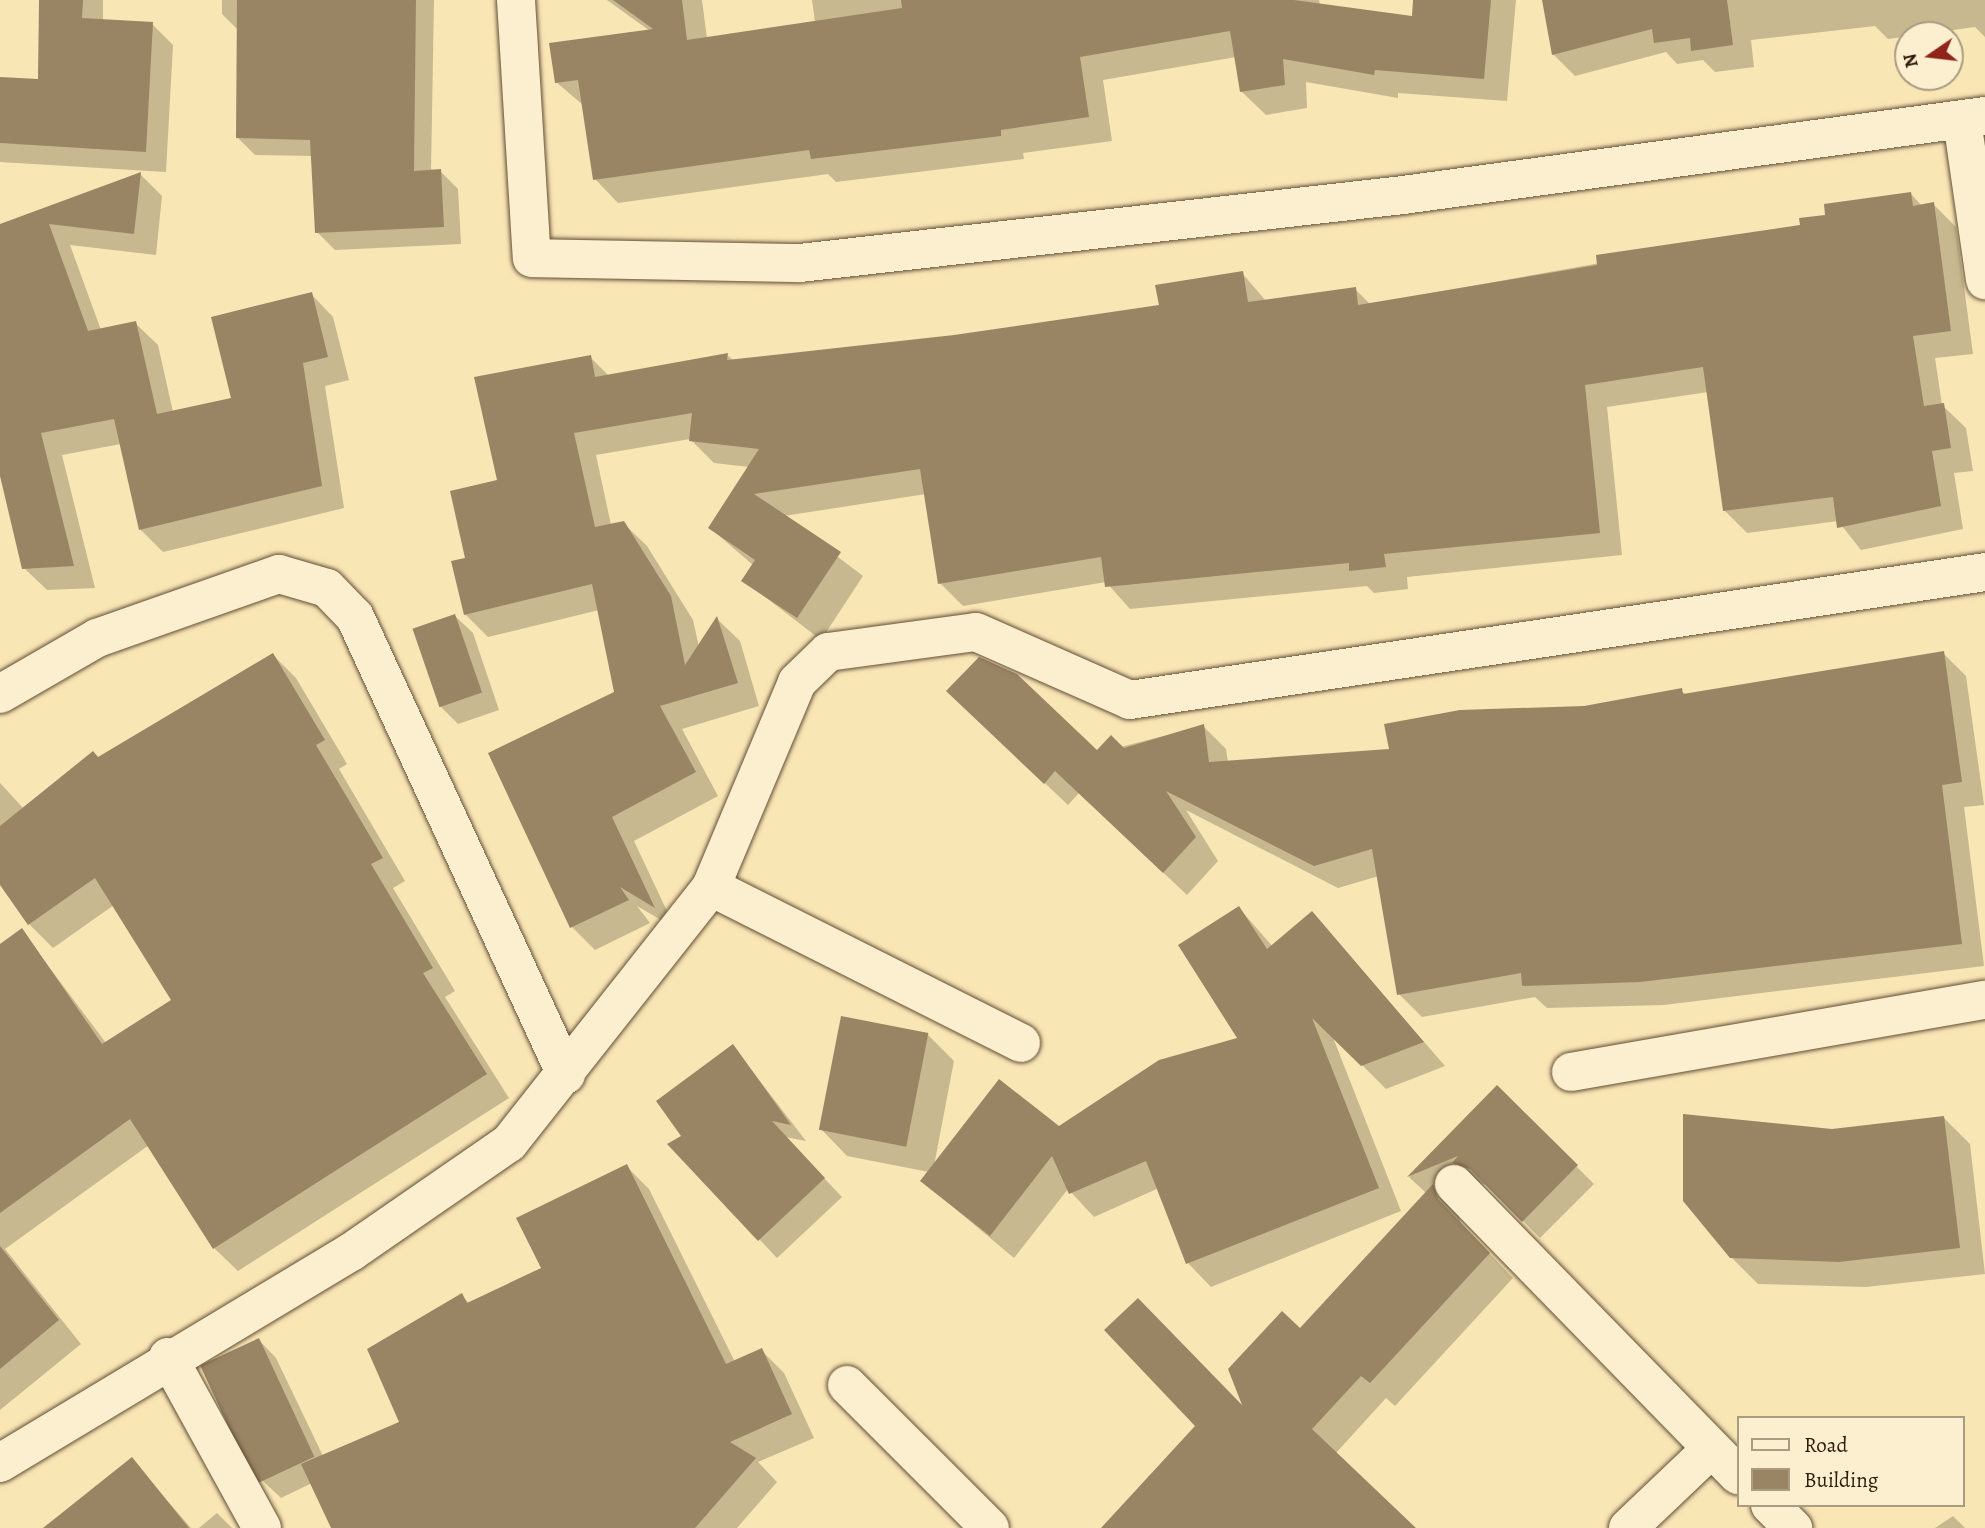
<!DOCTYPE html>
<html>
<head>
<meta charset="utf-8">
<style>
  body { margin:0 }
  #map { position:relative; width:1985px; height:1528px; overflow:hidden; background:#f9e6b5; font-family:Alegreya,serif }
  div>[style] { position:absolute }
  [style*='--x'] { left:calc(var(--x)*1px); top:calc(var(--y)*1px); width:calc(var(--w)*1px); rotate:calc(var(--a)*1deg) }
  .shadow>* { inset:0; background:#0003 }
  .building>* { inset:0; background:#998564; transform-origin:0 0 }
  .roads { filter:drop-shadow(0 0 2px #624e36) drop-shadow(0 0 2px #624e36) }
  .minor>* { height:38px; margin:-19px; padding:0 19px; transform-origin:19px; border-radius:19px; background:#fbefcf }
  span { translate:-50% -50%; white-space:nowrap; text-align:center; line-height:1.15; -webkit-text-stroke:5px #fbefcf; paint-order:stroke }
  .legend { position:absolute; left:1737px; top:1416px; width:228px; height:91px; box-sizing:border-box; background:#fbefcf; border:2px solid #aa9b81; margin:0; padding:9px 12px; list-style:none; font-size:21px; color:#301c0c }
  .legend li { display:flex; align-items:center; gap:14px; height:35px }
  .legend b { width:35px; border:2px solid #aa9b81 }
  .north { position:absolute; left:1894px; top:21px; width:70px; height:70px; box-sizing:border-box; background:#fbefcf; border:2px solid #aa9b81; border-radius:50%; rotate:256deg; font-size:19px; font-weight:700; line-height:28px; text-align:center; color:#301c0c }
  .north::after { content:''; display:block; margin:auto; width:24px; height:32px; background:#8f2418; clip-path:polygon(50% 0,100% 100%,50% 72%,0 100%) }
</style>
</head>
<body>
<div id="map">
  <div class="shadow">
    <div style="clip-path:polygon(40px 0,103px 0,103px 21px,152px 24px,173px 45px,166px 172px,0 162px,0 79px,39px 81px)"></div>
    <div style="clip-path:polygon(222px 0,434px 0,431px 172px,440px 171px,458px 189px,461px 244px,335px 250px,317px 232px,313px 156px,255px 155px,238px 138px,239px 31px,222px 14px)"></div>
    <div style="clip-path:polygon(607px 0,702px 0,707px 39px,815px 22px,812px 0,1319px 0,1320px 5px,1414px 18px,1415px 0,1516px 0,1507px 101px,1398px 93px,1398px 98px,1306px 82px,1307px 108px,1266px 115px,1242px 92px,1236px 57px,1103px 80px,1112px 141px,1023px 153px,1024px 159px,836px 182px,828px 174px,618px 203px,595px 179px,583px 105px,556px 82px,650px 31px)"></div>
    <div style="clip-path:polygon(1544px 0,1985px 0,1985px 37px,1975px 27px,1888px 39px,1875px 26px,1751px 40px,1754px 67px,1715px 72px,1703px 60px,1677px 64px,1666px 52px,1575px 76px,1553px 54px)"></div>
    <div style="clip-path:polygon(140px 174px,162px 196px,156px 255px,70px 245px,101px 330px,135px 323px,158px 345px,173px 412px,234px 400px,311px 294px,333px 317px,349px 380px,325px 386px,344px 508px,163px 552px,140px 529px,121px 444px,62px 455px,95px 588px,47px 590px,24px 568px,0 468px,0 226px)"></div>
    <div style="clip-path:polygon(1911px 194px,1922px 206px,1933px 204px,1956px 227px,1973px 354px,1935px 358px,1942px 405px,1966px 428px,1973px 471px,1954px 473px,1963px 529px,1861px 550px,1838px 521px,1747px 533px,1724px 510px,1708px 392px,1607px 407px,1622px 555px,1407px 577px,1408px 589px,1374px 593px,1367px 586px,1130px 609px,1106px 582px,963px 606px,940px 583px,926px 494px,784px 516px,863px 576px,821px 640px,743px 580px,753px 565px,710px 528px,749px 467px,714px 463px,690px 439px,596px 455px,611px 525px,623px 523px,647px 546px,693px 620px,699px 647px,717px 619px,740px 641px,759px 706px,682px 729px,718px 796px,634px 841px,675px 928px,637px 906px,650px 923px,595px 950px,572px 927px,616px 693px,599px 610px,488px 637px,465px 614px,467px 559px,499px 482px,590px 357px,609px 376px,727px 355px,734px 361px,955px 337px,1161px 307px,1242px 273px,1266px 301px,1355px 289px,1370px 304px,1802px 227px)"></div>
    <div style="clip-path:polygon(455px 616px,473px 633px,499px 710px,458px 724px,441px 707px)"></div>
    <div style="clip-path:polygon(1943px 653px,1966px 676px,1984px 805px,1964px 807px,1984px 966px,1664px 1005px,1547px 1008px,1535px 997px,1422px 1017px,1399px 994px,1379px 876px,1338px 888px,1186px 810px,1218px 861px,1187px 895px,1079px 793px,1068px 805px,972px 714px,1097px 753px,1203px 726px,1226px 749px,1228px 763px,1391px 750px,1681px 690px,1686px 695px)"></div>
    <div style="clip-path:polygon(273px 655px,296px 678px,347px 764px,339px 769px,405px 881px,393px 888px,455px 991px,445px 997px,509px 1098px,238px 1271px,214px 1248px,149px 1145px,5px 1249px,81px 1344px,0 1410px,0 946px,22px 931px,106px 1043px,173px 1001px,114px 905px,53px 948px,29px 924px,0 882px,0 783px,24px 809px)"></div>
    <div style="clip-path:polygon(1239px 908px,1273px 947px,1312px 913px,1445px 1066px,1386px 1089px,1332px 1035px,1401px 1211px,1211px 1287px,1188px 1263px,1159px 1188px,1094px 1217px,1068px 1189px,1014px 1258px,922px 1181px,929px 1172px,847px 1156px,821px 1129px,928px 1035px,954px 1061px,934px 1166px,1059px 1128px,1240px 1039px)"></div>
    <div style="clip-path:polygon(733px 1046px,806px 1141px,785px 1137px,842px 1197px,777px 1258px,670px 1144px,684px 1137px)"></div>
    <div style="clip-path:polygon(1497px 1087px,1594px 1184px,1540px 1238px,1489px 1186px,1472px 1180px,1456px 1210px,1462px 1225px,1513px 1278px,1395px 1406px,1386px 1398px,1336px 1453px,1414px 1528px,1103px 1528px,1246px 1411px,1300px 1330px,1426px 1193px,1409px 1177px)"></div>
    <div style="clip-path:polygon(1944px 1118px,1970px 1144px,1985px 1274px,1866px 1287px,1758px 1284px,1731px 1257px,1832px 1131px)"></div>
    <div style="clip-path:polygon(626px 1166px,649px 1189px,735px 1362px,761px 1350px,784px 1373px,814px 1438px,758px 1462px,777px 1482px,737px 1528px,333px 1528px,312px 1483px,281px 1498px,263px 1481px,259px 1340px,276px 1358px,323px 1456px,402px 1423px,461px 1295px,470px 1304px,543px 1269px)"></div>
    <div style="clip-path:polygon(132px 1460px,191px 1528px,46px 1528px)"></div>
    <div style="clip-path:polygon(217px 1513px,232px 1528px,199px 1528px)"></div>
    <div style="clip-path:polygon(1953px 1516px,1965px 1528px,1935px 1528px)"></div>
  </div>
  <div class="building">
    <div style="clip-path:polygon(39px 0,83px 0,82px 18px,153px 22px,146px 152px,0 143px,0 77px,38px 79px)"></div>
    <div style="clip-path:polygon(237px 0,416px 0,414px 171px,441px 169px,444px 227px,315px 233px,310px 140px,236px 138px)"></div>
    <div style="clip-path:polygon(613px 0,682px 0,687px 40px,902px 8px,901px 0,1294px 0,1412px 16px,1413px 0,1491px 0,1484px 79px,1375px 70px,1374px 75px,1283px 59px,1285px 85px,1240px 92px,1230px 31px,1080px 57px,1089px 117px,1001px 130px,1001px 136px,811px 159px,809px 150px,593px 180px,578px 80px,555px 83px,549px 43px,653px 29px)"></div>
    <div style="clip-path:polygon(1542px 0,1727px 0,1733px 45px,1691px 51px,1690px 38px,1654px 43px,1652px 29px,1552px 55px)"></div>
    <div style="clip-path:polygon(141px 172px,134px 234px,49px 224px,88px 331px,136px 321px,157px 414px,231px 398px,211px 317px,312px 292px,328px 357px,303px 363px,322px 486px,139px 530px,114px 419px,41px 433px,74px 566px,22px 569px,0 476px,0 224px)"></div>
    <div style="clip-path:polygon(1911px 192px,1913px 206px,1934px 202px,1951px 331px,1913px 336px,1924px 406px,1944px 403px,1951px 448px,1932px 451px,1941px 506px,1837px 528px,1833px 497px,1723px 511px,1703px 367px,1585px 385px,1600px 533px,1384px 554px,1386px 567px,1349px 571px,1349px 563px,1105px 587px,1101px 557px,938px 584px,920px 469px,754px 494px,841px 552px,797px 618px,741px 581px,755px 560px,708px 528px,759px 449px,689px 441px,692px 413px,574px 433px,595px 527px,624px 521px,671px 596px,685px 665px,717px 616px,738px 683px,660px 706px,696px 772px,612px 817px,655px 908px,620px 887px,629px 900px,570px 928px,488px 753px,614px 692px,592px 584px,464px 615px,451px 561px,465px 558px,450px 491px,497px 480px,474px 377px,591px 355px,595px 377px,728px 353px,727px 360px,954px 335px,1159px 305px,1155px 285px,1243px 271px,1248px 302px,1356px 287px,1358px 305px,1597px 265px,1596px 255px,1800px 225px,1799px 218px,1825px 215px,1824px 204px)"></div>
    <div style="left:455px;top:614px;width:83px;height:45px;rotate:71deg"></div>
    <div style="clip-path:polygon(1944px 651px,1962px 782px,1942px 785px,1962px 944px,1640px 982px,1522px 986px,1521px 973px,1397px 995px,1372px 849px,1314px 866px,1166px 791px,1196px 837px,1163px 873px,1055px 771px,1044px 784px,946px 691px,979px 657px,1017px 674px,1097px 750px,1111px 735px,1124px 748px,1204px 724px,1209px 762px,1389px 749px,1384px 724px,1460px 710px,1584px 706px,1682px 688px,1683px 694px)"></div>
    <div style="clip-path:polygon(273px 653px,325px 740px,316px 745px,383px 858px,371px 864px,433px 968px,423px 973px,487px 1074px,213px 1249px,130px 1119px,0 1213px,0 944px,22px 928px,102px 1044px,171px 1000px,95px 878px,28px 925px,0 885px,0 826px,93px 751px,98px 757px)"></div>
    <div style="clip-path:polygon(1239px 906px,1267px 949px,1312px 911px,1424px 1042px,1361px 1066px,1312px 1018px,1379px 1188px,1186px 1264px,1146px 1161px,1069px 1194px,1052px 1156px,990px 1236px,920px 1181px,999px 1079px,1059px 1126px,1159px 1060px,1237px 1038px,1178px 945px)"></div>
    <div style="left:841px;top:1016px;width:89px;height:116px;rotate:11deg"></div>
    <div style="clip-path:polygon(733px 1044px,791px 1125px,772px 1121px,825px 1178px,758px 1241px,667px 1144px,681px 1136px,656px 1101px)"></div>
    <div style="clip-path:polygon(1497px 1085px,1578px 1165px,1522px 1222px,1470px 1169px,1452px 1163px,1458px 1156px,1407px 1177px)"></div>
    <div style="clip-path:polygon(1683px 1114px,1832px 1129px,1944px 1116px,1960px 1248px,1839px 1262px,1730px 1258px,1683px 1201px)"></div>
    <div style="clip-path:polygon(627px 1164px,726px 1364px,762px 1348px,792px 1414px,730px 1442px,756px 1458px,695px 1528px,331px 1528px,301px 1464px,399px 1422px,367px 1349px,462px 1293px,467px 1303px,541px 1268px,516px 1218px)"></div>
    <div style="clip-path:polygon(1433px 1184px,1438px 1199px,1490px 1253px,1370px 1383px,1361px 1376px,1312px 1429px,1416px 1528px,1101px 1528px,1195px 1426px,1104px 1330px,1138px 1298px,1242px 1405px,1228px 1369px,1282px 1311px,1300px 1328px)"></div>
    <div style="clip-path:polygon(0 1246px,59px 1320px,0 1369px)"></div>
    <div style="left:259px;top:1338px;width:131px;height:65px;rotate:65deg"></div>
    <div style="clip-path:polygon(132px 1457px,189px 1528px,43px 1528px)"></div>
  </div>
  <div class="roads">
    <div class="minor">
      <div style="--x:516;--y:0;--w:258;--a:86.5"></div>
      <div style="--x:532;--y:258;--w:268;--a:1.1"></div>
      <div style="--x:800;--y:263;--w:607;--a:-6.43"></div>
      <div style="--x:1403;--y:195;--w:587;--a:-7.73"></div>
      <div style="--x:1962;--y:120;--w:162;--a:81.8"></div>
      <div style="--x:0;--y:694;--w:112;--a:-30"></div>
      <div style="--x:97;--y:638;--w:193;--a:-19.4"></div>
      <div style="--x:279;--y:574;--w:50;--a:16.3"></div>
      <div style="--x:327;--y:588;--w:40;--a:46"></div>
      <div style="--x:355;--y:617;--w:504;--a:65.26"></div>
      <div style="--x:711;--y:887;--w:347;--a:26.7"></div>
      <div style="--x:1571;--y:1072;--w:420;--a:-9.9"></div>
      <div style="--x:1454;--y:1184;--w:407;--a:45.7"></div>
      <div style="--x:168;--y:1357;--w:195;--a:61.2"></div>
      <div style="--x:847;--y:1385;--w:202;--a:45"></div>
      <div style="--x:0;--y:1463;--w:410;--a:-31"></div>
      <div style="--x:351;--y:1252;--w:192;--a:-34.6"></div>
      <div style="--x:509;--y:1143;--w:326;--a:-51.7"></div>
      <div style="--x:711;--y:887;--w:222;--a:-67.2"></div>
      <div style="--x:797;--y:682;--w:43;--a:-44.1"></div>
      <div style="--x:828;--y:652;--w:149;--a:-7.7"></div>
      <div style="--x:976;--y:632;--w:168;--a:23.8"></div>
      <div style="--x:1130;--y:700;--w:865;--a:-8.51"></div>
      <div style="--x:1770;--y:1505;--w:33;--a:45"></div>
      <div style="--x:1628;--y:1528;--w:115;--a:-43.6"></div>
    </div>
  </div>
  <ul class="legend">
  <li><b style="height:9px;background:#fbefcf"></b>Road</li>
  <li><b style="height:19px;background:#998564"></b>Building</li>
  </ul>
  <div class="north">N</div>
</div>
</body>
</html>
